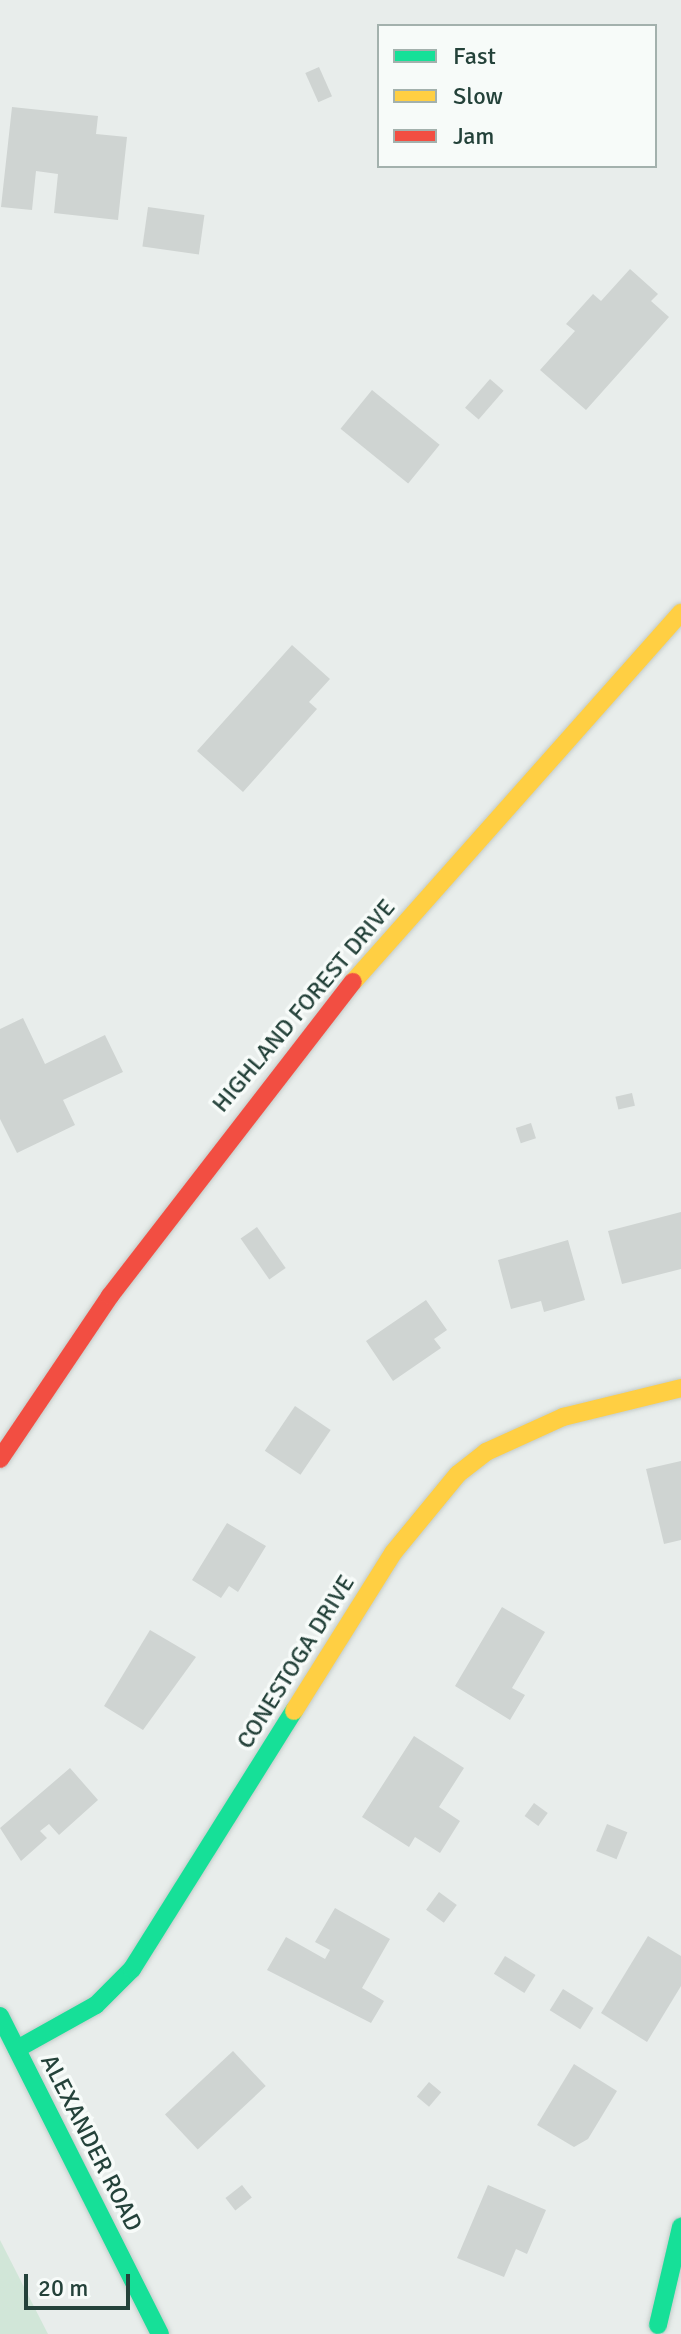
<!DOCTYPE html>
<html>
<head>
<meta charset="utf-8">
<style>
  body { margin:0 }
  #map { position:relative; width:681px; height:2334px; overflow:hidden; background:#e8edeb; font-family:Signika,sans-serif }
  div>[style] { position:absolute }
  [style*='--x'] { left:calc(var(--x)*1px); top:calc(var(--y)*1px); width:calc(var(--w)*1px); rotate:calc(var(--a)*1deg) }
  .green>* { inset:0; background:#d1e6d8 }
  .building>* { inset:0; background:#cfd4d2; transform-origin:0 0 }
  .roads { filter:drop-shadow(0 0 2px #c3cbc8) drop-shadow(0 0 2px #c3cbc8) }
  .fast>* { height:18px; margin:-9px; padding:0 9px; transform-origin:9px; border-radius:9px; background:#16e098 }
  .slow>* { height:18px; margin:-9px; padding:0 9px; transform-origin:9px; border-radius:9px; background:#ffcf43 }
  .jam>* { height:18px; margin:-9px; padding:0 9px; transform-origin:9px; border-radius:9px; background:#f24e42 }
  span { translate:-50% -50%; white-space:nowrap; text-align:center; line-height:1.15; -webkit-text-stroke:7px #f7fbf9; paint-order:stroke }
  .street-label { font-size:24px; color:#24423a }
  .legend { position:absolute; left:377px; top:24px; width:280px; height:144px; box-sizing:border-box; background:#f7fbf9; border:2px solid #a3b1ad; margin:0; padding:10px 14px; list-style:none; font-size:24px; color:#24423a }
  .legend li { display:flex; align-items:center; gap:16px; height:40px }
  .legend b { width:40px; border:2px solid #a3b1ad }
  .scale { position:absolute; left:24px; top:2274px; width:106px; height:36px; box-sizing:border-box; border:4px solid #24423a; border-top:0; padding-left:10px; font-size:24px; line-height:28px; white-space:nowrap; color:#24423a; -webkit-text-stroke:6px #f7fbf9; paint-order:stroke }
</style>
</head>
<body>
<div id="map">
  <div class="green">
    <div style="clip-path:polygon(0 2240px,48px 2334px,0 2334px)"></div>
  </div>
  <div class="building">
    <div style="left:319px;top:67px;width:32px;height:15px;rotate:66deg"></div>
    <div style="clip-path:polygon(12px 107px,98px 116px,96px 134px,127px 137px,118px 220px,54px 213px,58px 174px,36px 171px,32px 210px,1px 207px)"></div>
    <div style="left:148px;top:207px;width:57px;height:40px;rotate:8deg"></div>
    <div style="clip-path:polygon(630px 269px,658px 294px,651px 301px,669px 317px,586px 410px,540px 370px,575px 331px,566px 324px,593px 294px,601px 301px)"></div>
    <div style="left:490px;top:379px;width:18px;height:38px;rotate:41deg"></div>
    <div style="left:372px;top:390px;width:87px;height:50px;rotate:39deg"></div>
    <div style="clip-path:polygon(292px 645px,330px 679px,309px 702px,317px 709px,243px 792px,197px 751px)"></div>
    <div style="clip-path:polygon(23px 1018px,45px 1064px,105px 1035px,123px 1072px,63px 1100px,75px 1125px,17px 1153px,0 1119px,0 1029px)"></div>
    <div style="left:632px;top:1093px;width:13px;height:17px;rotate:77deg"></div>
    <div style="left:531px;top:1123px;width:16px;height:16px;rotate:72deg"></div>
    <div style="clip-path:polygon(681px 1212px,681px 1269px,622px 1284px,608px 1231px)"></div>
    <div style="left:257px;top:1227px;width:50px;height:20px;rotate:55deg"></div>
    <div style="clip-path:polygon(568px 1240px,585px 1300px,544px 1312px,541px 1301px,511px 1309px,498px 1260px)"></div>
    <div style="clip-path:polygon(426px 1300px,447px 1330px,434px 1339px,441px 1348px,393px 1381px,366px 1341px)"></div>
    <div style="left:295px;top:1406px;width:43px;height:54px;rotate:34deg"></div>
    <div style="clip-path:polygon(681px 1461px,681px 1540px,664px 1544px,646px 1469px)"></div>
    <div style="clip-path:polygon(227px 1523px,266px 1546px,238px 1592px,229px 1586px,221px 1598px,192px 1580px)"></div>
    <div style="clip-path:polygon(502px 1607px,545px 1632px,512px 1688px,525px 1695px,510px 1720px,455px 1686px)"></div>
    <div style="clip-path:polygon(150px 1630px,196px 1657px,143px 1730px,104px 1706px)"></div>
    <div style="clip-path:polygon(414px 1736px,464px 1768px,439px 1807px,460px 1821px,440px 1853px,415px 1837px,409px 1847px,362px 1817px)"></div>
    <div style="clip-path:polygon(70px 1768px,98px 1800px,59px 1835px,49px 1824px,40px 1831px,47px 1838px,21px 1861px,0 1828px)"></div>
    <div style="left:534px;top:1803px;width:17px;height:16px;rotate:36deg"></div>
    <div style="left:607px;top:1824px;width:22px;height:29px;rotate:22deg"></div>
    <div style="left:439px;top:1892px;width:22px;height:22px;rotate:36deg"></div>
    <div style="clip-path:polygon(335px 1908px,390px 1939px,362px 1988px,384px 2001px,371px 2023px,267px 1970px,286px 1937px,325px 1959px,330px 1950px,315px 1942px)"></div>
    <div style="clip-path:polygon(648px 1936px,681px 1956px,681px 1986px,647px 2042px,601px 2013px)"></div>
    <div style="left:505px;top:1956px;width:36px;height:21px;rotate:32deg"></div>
    <div style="left:563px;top:1989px;width:36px;height:25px;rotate:32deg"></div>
    <div style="left:233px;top:2051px;width:48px;height:93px;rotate:47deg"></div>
    <div style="clip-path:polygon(574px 2064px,617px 2091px,588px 2139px,574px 2147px,537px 2125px)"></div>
    <div style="left:429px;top:2082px;width:16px;height:19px;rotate:40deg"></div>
    <div style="left:242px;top:2185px;width:16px;height:21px;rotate:52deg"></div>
    <div style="clip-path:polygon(488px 2185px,546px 2210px,527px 2254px,516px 2249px,504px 2277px,457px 2258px)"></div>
  </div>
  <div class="roads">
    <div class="fast">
      <div style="--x:0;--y:2016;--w:356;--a:63.3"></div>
      <div style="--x:17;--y:2049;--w:90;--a:-29.1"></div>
      <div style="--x:96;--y:2005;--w:51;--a:-45"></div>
      <div style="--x:132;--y:1969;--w:305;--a:-57.9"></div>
      <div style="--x:658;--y:2325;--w:101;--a:-76.8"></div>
    </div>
    <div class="slow">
      <div style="--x:353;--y:982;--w:494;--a:-48.4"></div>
      <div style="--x:294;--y:1711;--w:186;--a:-57.9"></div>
      <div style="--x:393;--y:1553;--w:102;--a:-50.6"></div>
      <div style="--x:458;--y:1474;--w:36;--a:-38"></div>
      <div style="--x:486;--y:1452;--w:85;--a:-24.4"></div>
      <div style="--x:563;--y:1417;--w:122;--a:-13.8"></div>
    </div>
    <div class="jam">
      <div style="--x:0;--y:1459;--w:197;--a:-56"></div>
      <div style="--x:110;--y:1296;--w:397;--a:-52.3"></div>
    </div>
  </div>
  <div class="street-label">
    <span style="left:304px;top:1006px;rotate:-50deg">HIGHLAND FOREST DRIVE</span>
    <span style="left:296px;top:1662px;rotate:-58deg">CONESTOGA DRIVE</span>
    <span style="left:91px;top:2143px;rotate:63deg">ALEXANDER ROAD</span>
  </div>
  <ul class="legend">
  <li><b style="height:10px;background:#16e098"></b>Fast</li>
  <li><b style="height:10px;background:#ffcf43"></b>Slow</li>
  <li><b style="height:10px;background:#f24e42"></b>Jam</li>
  </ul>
  <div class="scale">20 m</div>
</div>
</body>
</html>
